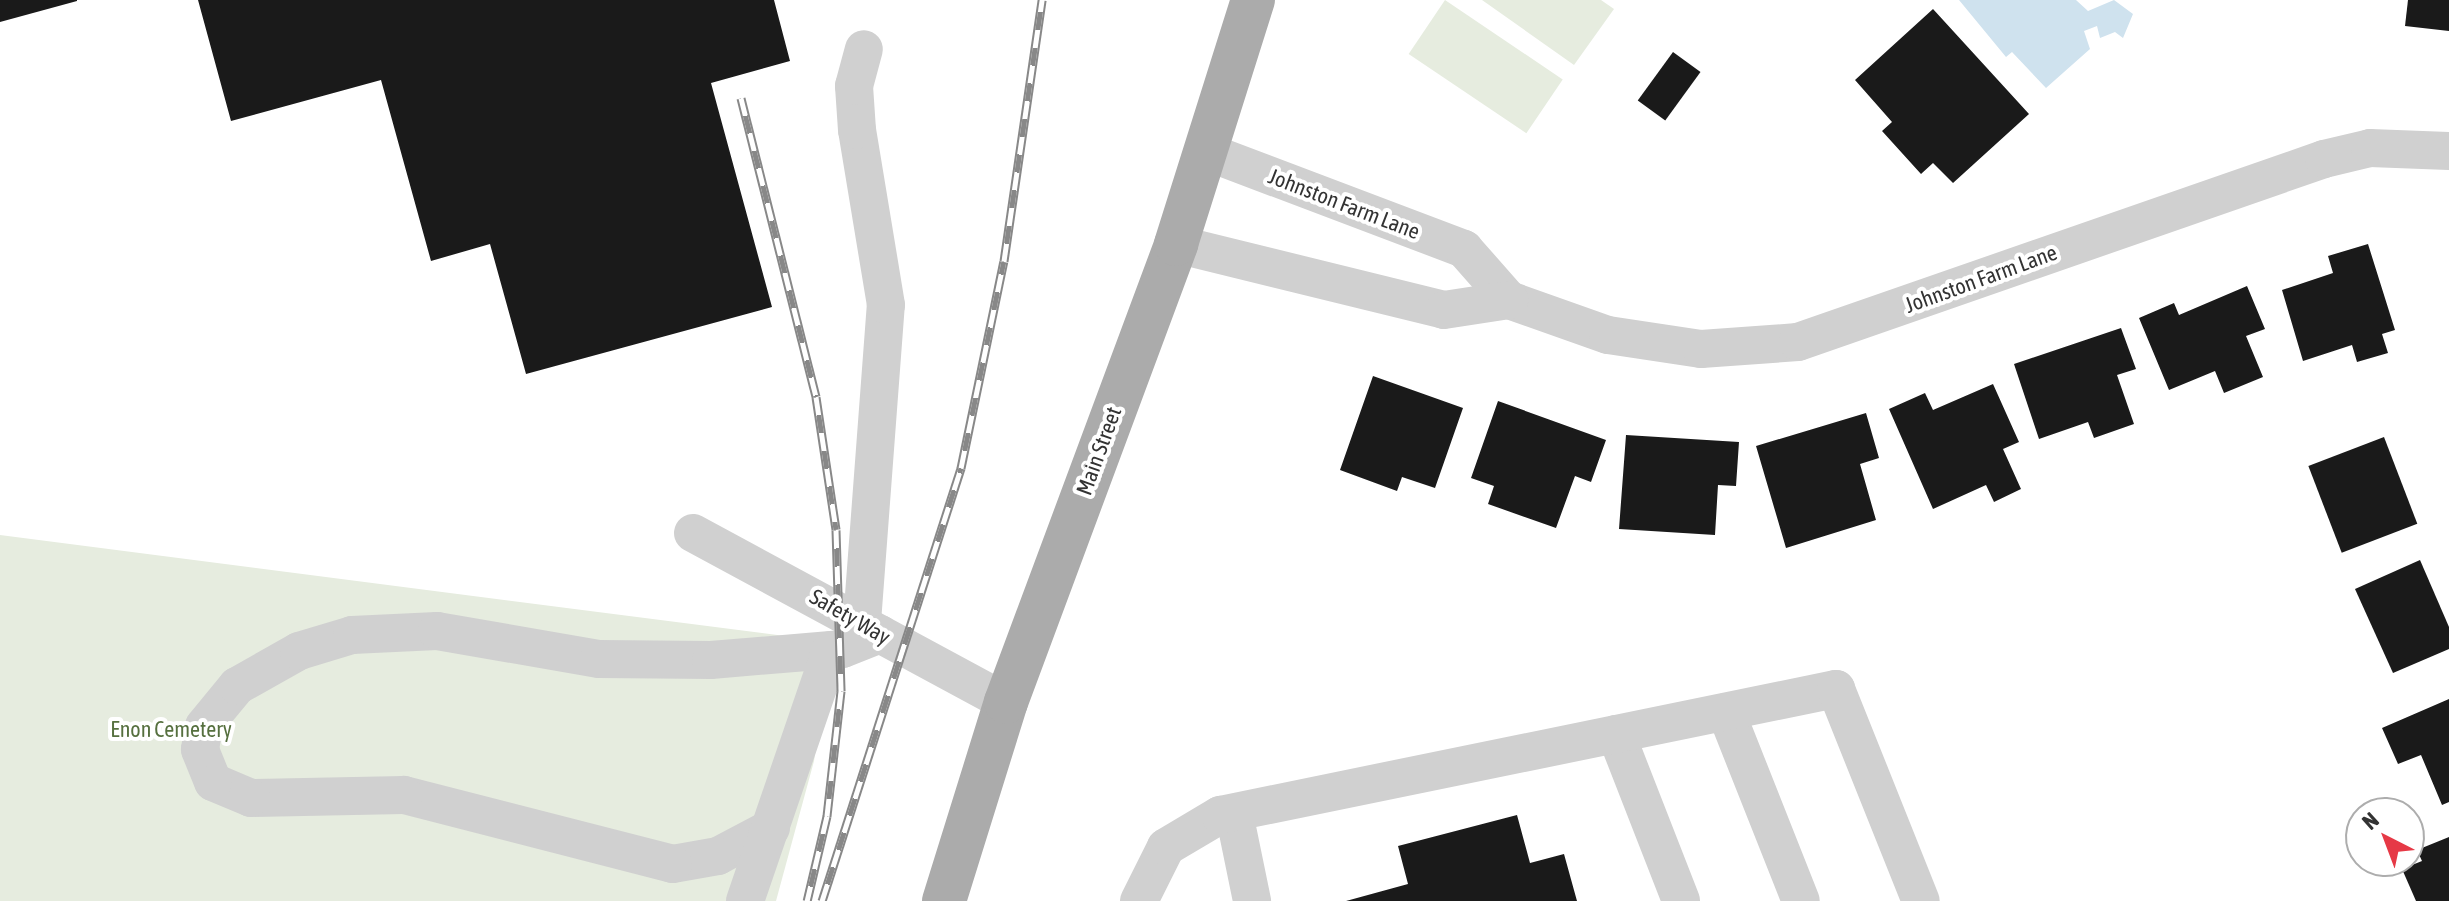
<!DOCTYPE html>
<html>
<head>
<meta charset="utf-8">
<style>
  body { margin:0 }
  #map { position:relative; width:2449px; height:901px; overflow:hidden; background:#fff; font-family:"Asap Condensed",sans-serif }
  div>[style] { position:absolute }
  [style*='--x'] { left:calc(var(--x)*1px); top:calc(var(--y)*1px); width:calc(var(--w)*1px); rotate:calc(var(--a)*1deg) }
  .green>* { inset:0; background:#e6ecdf; transform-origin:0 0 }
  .water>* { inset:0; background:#cfe2ee }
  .building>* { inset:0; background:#1a1a1a; transform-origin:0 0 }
  .minor>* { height:38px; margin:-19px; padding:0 19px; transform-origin:19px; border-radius:19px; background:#d0d0d0 }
  .major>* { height:44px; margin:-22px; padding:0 22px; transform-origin:22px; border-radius:22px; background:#ababab }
  .rail>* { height:9px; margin-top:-4.5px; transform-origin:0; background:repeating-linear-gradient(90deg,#fff 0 18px,#888 0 36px); box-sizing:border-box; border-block:2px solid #888 }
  span { translate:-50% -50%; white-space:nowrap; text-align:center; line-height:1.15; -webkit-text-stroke:8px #fff; paint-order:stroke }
  .street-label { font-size:22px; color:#333 }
  .park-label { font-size:22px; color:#56703f }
  .north { position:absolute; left:2345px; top:797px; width:80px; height:80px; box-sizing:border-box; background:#fff; border:2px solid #adadad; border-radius:50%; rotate:318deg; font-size:22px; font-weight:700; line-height:32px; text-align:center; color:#333 }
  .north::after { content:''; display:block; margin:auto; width:28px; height:36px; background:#e63946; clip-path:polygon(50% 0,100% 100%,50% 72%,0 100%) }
</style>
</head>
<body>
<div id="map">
  <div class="green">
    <div style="left:1445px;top:0;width:142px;height:65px;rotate:34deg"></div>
    <div style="clip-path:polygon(1482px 0,1601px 0,1614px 9px,1574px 65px)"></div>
    <div style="clip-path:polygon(0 535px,831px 642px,814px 761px,776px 901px,0 901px)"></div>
  </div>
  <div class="water">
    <div style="clip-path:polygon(1959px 0,2076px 0,2088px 11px,2114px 0,2133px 14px,2123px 38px,2115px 32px,2100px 38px,2097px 26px,2084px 31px,2090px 49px,2046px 88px,2012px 52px,2006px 57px)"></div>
  </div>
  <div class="building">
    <div style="clip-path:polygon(0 0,77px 0,77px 1px,0 22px)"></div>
    <div style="clip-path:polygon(198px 0,774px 0,790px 61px,711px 83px,772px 307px,526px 374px,490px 244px,431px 261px,381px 80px,231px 121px)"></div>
    <div style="clip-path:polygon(2408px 0,2449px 0,2449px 31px,2405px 26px)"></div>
    <div style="clip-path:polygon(1933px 9px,2029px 114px,1953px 183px,1933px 163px,1921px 174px,1882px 131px,1892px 122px,1855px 80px)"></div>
    <div style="left:1673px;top:52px;width:34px;height:60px;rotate:36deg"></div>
    <div style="clip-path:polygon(2368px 244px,2395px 330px,2382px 334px,2388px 353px,2357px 362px,2352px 345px,2303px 361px,2282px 290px,2333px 273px,2328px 256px)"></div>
    <div style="clip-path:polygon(2247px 286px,2265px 329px,2246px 336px,2263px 377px,2224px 393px,2215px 371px,2169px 390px,2139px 318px,2174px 303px,2179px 315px)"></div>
    <div style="clip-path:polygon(2121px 328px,2136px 369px,2117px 375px,2134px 424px,2094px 438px,2088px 422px,2039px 439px,2014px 364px)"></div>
    <div style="clip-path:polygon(1373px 376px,1463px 408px,1435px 488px,1402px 477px,1397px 491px,1340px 470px)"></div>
    <div style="clip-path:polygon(1993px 384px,2019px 442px,2003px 449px,2021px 489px,1994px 502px,1986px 485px,1933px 509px,1889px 409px,1925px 393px,1933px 410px)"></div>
    <div style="clip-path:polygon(1498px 401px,1606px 440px,1591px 482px,1575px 476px,1556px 528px,1488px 504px,1494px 486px,1471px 478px)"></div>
    <div style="clip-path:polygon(1866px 413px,1879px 458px,1860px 464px,1876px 520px,1786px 548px,1756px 446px)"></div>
    <div style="clip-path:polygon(1626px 435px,1739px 442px,1736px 486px,1718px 485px,1715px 535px,1619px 529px)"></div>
    <div style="left:2384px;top:437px;width:93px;height:81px;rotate:69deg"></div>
    <div style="clip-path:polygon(2420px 560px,2449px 627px,2449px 649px,2393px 673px,2355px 589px)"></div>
    <div style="clip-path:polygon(2449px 699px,2449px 802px,2442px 805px,2421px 755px,2398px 764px,2382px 728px)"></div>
    <div style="clip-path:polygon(1517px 815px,1530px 863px,1564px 854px,1577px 901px,1346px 901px,1408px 884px,1398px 846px)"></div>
    <div style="clip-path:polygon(2449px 837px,2449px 901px,2416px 901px,2402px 869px,2422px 861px,2417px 850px)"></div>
  </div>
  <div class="minor">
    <div style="--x:1205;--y:151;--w:277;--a:20.7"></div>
    <div style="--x:1464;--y:249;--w:68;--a:48.6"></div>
    <div style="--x:1509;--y:300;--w:105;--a:19.5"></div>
    <div style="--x:1608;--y:335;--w:94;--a:8.6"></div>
    <div style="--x:1701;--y:349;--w:97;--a:-4.1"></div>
    <div style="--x:1798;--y:342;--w:557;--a:-19.18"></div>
    <div style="--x:2324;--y:159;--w:47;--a:-13.4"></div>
    <div style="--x:2370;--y:148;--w:79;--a:2.2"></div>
    <div style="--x:1176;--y:244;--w:276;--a:13.8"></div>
    <div style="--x:1444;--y:310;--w:66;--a:-8.7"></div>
    <div style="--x:693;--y:533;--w:356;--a:28.4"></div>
    <div style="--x:862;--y:622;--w:318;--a:-85.7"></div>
    <div style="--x:886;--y:305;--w:177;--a:-99.4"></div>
    <div style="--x:857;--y:130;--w:44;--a:-93.9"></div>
    <div style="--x:854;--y:86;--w:38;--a:-75"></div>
    <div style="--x:1726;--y:712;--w:203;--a:68.4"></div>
    <div style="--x:1616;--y:734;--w:179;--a:68.7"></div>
    <div style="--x:1234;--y:813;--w:90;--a:78.4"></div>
    <div style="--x:771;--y:828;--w:60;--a:152.2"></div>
    <div style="--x:718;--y:856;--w:46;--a:169.9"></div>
    <div style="--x:673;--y:864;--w:278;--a:-165.6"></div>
    <div style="--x:404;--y:795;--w:153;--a:178.9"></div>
    <div style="--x:251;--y:798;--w:41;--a:-157.2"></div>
    <div style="--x:213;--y:782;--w:35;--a:-112"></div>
    <div style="--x:200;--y:749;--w:23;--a:-80"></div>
    <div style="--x:204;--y:726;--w:52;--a:-50.5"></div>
    <div style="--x:237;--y:686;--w:71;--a:-29.4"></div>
    <div style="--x:299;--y:651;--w:55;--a:-16.8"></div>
    <div style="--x:352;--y:635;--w:85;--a:-2.7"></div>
    <div style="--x:437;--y:631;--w:164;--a:9.8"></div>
    <div style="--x:599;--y:659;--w:112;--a:0.5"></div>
    <div style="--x:711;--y:660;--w:132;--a:-4.8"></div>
    <div style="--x:843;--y:649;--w:40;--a:-22"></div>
    <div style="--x:745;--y:901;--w:265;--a:-71.1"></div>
    <div style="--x:1139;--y:901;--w:60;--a:-63.4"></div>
    <div style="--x:1166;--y:847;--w:63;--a:-30.7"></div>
    <div style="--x:1220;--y:815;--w:629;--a:-11.56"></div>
    <div style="--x:1836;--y:689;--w:228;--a:68.2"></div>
  </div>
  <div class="major">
    <div style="--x:944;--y:901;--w:208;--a:-72.7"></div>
    <div style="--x:1006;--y:702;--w:489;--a:-69.6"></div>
    <div style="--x:1176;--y:244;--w:256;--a:-72.5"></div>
  </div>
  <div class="rail">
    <div style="--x:741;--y:98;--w:308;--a:75.9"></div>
    <div style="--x:816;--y:397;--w:134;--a:81.4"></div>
    <div style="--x:836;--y:530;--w:161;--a:88.2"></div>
    <div style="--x:841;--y:691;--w:126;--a:96.4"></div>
    <div style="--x:827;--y:816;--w:87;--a:103.2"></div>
    <div style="--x:822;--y:901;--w:455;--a:-72.2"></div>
    <div style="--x:961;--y:468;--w:211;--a:-78.3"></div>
    <div style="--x:1004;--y:261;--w:264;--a:-81.7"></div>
  </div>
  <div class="street-label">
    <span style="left:1344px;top:204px;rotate:21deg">Johnston Farm Lane</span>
    <span style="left:1981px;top:279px;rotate:-20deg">Johnston Farm Lane</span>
    <span style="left:1099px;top:451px;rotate:-70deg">Main Street</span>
    <span style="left:850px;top:617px;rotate:30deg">Safety Way</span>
  </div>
  <div class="park-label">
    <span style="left:171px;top:730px">Enon Cemetery</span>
  </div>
  <div class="north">N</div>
</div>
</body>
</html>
